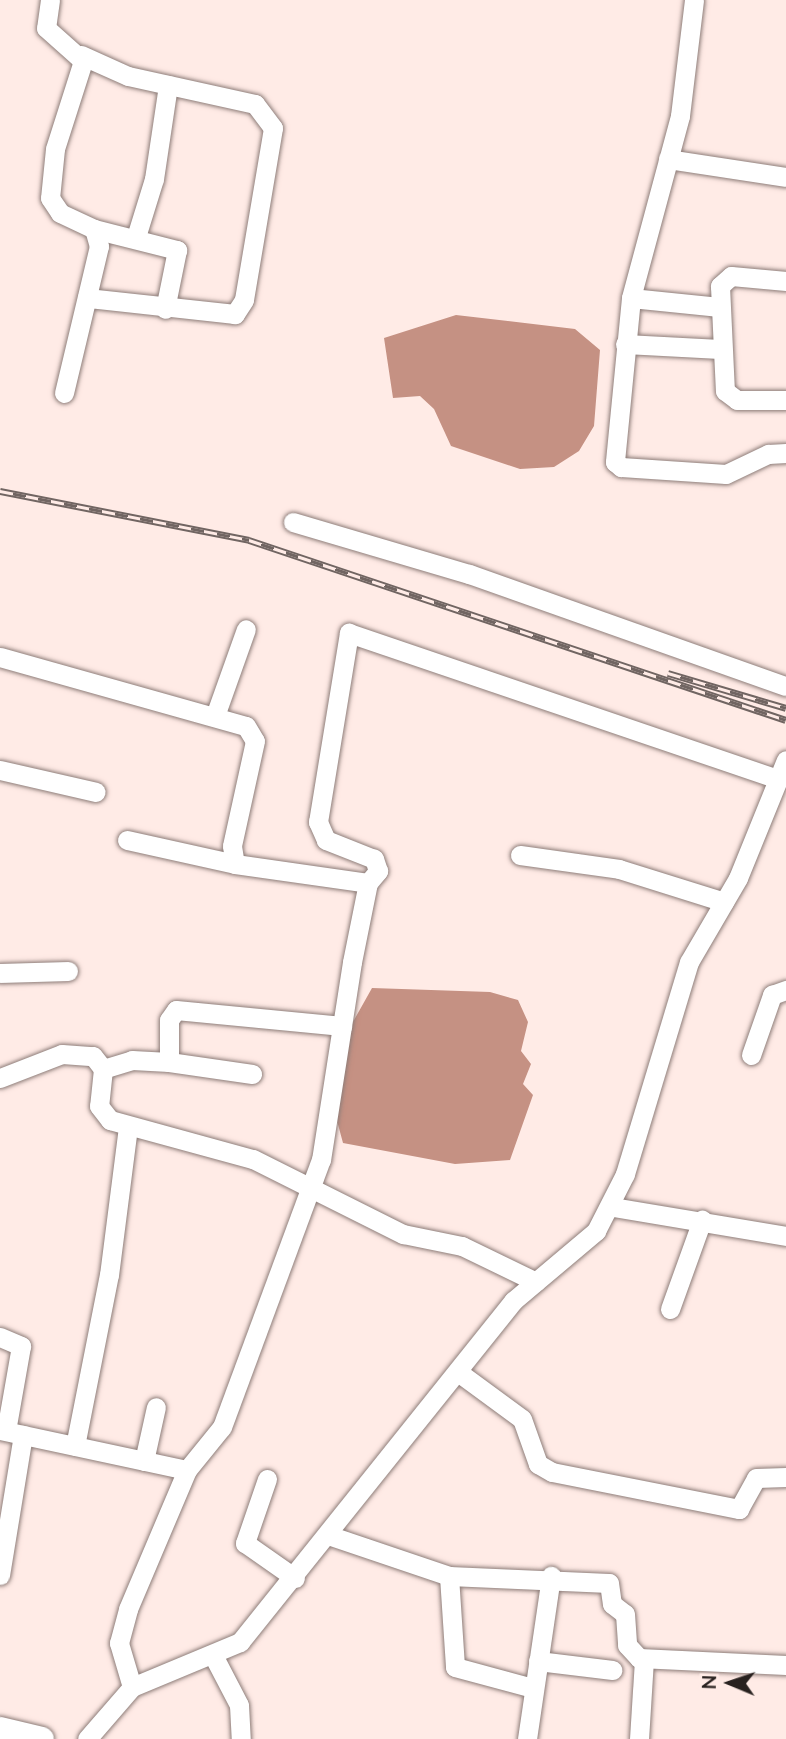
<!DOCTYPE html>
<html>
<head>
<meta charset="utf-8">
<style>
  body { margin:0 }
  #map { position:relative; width:786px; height:1739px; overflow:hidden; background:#ffebe6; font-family:Lato,sans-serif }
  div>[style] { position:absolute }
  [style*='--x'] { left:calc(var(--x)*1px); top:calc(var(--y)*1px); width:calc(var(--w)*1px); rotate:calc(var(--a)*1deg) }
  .water>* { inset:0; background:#c59183 }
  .roads { filter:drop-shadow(0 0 2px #8e7d79) drop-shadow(0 0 2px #8e7d79) }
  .minor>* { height:19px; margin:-9.5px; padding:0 9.5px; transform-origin:9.5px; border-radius:9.5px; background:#fff }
  .major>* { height:24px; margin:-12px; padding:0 12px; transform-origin:12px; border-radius:12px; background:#fff }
  .rail>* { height:7px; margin-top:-3.5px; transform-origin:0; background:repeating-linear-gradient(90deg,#ffebe6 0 13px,#716562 0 26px); box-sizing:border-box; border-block:2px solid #716562 }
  span { translate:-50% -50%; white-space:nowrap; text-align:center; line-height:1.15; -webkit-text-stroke:5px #ffebe6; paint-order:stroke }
  .north { position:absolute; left:695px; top:1648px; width:70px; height:70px; -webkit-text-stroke:5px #ffebe6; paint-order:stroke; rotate:272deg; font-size:19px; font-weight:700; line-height:28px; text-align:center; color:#28211f }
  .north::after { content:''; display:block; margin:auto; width:24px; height:32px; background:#28211f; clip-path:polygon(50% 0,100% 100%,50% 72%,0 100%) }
</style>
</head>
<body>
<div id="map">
  <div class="water">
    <div style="clip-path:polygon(456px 315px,575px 329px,600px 350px,594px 426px,579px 451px,554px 467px,520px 469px,451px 446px,434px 409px,420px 396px,393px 398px,384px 338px)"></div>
    <div style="clip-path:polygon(372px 988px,490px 992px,518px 1000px,528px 1022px,521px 1051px,531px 1064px,523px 1084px,533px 1095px,510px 1160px,455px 1164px,343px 1143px,336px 1117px,349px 1029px)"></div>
  </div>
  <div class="roads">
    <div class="minor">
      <div style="--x:50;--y:0;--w:28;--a:98"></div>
      <div style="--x:46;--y:28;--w:50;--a:41.7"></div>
      <div style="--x:83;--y:61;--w:92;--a:107.7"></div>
      <div style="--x:55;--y:149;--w:49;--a:95.8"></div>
      <div style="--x:50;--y:198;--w:18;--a:56"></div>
      <div style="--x:60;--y:213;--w:38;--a:25"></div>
      <div style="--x:94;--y:229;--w:18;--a:74"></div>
      <div style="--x:99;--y:246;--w:151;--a:103.4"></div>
      <div style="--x:694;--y:0;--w:117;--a:96.9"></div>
      <div style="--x:680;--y:116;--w:188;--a:105.1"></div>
      <div style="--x:631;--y:298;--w:165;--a:95.6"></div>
      <div style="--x:615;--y:462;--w:8;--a:40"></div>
      <div style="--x:621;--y:467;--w:105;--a:3.8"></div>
      <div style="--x:726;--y:474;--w:47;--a:-25.5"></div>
      <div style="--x:768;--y:454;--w:18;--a:-3"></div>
      <div style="--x:81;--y:55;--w:51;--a:24.1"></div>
      <div style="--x:128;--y:76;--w:130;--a:12.4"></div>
      <div style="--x:255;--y:104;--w:30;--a:53"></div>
      <div style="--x:273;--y:128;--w:174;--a:99.6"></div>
      <div style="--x:244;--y:300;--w:17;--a:123"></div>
      <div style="--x:235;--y:314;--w:149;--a:-173.8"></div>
      <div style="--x:668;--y:159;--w:119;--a:8.7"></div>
      <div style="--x:94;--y:229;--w:86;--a:14.2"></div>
      <div style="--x:177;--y:250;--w:60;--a:101.5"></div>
      <div style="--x:136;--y:237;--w:61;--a:-72.8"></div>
      <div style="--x:154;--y:179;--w:95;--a:-81.5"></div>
      <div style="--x:786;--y:281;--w:55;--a:-174.8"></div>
      <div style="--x:731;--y:276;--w:15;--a:138"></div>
      <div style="--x:720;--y:286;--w:105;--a:87.3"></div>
      <div style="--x:725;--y:391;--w:15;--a:37"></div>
      <div style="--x:737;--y:400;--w:49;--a:0"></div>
      <div style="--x:631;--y:298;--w:89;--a:5.8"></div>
      <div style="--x:625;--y:344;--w:95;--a:3"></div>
      <div style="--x:293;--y:522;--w:184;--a:16.5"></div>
      <div style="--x:469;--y:574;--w:336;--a:19.5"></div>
      <div style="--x:0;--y:657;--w:255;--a:15.7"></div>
      <div style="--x:246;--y:726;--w:17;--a:59"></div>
      <div style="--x:255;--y:741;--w:107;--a:102.4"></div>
      <div style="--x:232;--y:846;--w:18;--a:81"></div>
      <div style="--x:235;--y:864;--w:134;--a:8.1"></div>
      <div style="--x:215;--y:716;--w:92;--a:-70.4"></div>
      <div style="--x:0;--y:770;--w:98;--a:12.9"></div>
      <div style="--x:127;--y:840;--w:111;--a:12.5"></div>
      <div style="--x:520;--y:855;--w:100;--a:8"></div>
      <div style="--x:619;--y:869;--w:110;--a:17.4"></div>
      <div style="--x:0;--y:973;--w:68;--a:-1.7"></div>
      <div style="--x:751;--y:1055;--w:64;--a:-70.7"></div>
      <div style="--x:772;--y:995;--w:15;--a:-20"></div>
      <div style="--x:169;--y:1062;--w:84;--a:8.2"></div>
      <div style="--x:103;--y:1069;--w:30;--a:-17"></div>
      <div style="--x:132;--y:1060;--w:37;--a:3"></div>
      <div style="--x:169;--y:1062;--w:42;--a:-90"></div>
      <div style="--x:169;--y:1020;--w:12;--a:-55"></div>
      <div style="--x:176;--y:1010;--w:167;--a:5.5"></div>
      <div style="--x:0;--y:1078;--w:66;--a:-21.2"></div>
      <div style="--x:62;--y:1054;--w:31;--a:4"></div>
      <div style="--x:93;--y:1056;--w:16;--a:52"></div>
      <div style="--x:103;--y:1069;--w:37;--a:96"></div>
      <div style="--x:99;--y:1106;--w:18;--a:52"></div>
      <div style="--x:110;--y:1120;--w:148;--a:15.3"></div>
      <div style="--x:253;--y:1159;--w:168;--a:26.6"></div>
      <div style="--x:403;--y:1234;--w:60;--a:11.5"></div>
      <div style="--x:462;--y:1246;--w:82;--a:25.9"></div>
      <div style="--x:613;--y:1207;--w:175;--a:9.5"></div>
      <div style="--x:670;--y:1309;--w:95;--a:-70.2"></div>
      <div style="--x:0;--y:1337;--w:23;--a:23"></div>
      <div style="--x:21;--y:1346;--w:86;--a:100"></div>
      <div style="--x:458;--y:1372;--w:79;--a:36.3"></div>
      <div style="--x:522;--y:1419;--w:48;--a:70.4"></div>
      <div style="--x:538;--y:1464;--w:16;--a:30"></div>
      <div style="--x:552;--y:1472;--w:191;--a:11.2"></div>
      <div style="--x:739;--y:1509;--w:35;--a:-61"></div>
      <div style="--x:756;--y:1478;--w:30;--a:-2"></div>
      <div style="--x:0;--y:1430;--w:191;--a:12.1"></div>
      <div style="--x:75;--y:1446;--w:174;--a:-78.8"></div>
      <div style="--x:109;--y:1275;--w:150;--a:-82.7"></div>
      <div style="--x:144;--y:1461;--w:55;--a:-77.5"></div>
      <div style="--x:267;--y:1479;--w:68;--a:109"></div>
      <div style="--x:245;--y:1543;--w:61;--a:35"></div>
      <div style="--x:328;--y:1535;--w:128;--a:18.7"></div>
      <div style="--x:449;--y:1576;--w:160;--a:2.5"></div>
      <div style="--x:609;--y:1583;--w:21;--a:82"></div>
      <div style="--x:612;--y:1604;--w:16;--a:38"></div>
      <div style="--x:625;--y:1614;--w:31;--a:86"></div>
      <div style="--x:627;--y:1645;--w:18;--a:47"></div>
      <div style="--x:639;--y:1658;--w:147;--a:2.7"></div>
      <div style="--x:0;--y:1575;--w:142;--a:-80.7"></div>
      <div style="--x:449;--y:1576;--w:91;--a:86.2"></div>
      <div style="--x:455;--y:1667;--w:81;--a:15.1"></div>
      <div style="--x:214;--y:1657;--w:54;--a:62.5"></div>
      <div style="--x:239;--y:1705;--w:34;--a:87"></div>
      <div style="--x:538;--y:1661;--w:75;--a:6.9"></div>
      <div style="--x:132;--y:1687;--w:46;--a:-106.5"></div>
      <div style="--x:119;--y:1643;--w:35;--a:-75"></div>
      <div style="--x:128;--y:1609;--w:151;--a:-67"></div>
      <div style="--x:187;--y:1470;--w:55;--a:-50.9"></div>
      <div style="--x:222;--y:1427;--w:285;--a:-69.7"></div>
      <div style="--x:321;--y:1160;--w:200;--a:-81.1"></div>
      <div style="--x:352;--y:962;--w:81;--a:-78.6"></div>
      <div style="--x:368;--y:883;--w:16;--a:-50"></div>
      <div style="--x:378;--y:871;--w:13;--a:-108"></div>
      <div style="--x:374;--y:859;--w:52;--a:-158.4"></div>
      <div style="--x:326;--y:840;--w:20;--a:-114"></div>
      <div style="--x:318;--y:822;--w:192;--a:-80.7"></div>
      <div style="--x:349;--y:633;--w:454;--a:18.8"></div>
      <div style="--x:87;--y:1739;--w:69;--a:-49.1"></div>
      <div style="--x:132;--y:1687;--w:117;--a:-22.6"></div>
      <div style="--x:240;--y:1642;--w:437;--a:-51.3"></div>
      <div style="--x:513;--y:1301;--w:109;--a:-40.1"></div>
      <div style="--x:596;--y:1231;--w:64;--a:-63"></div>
      <div style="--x:625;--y:1174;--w:221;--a:-73.2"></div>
      <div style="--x:689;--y:962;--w:97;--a:-59.7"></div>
      <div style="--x:738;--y:878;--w:127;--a:-67.9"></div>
      <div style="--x:527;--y:1739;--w:165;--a:-81.6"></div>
      <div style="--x:639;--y:1739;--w:80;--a:-86.4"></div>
    </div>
    <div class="major">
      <div style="--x:0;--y:1729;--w:43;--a:13.4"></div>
    </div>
  </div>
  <div class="rail">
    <div style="--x:0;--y:491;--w:254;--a:11.1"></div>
    <div style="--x:249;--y:540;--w:566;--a:18.53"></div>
    <div style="--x:668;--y:673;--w:123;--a:16.5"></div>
  </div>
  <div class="north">N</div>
</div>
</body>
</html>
